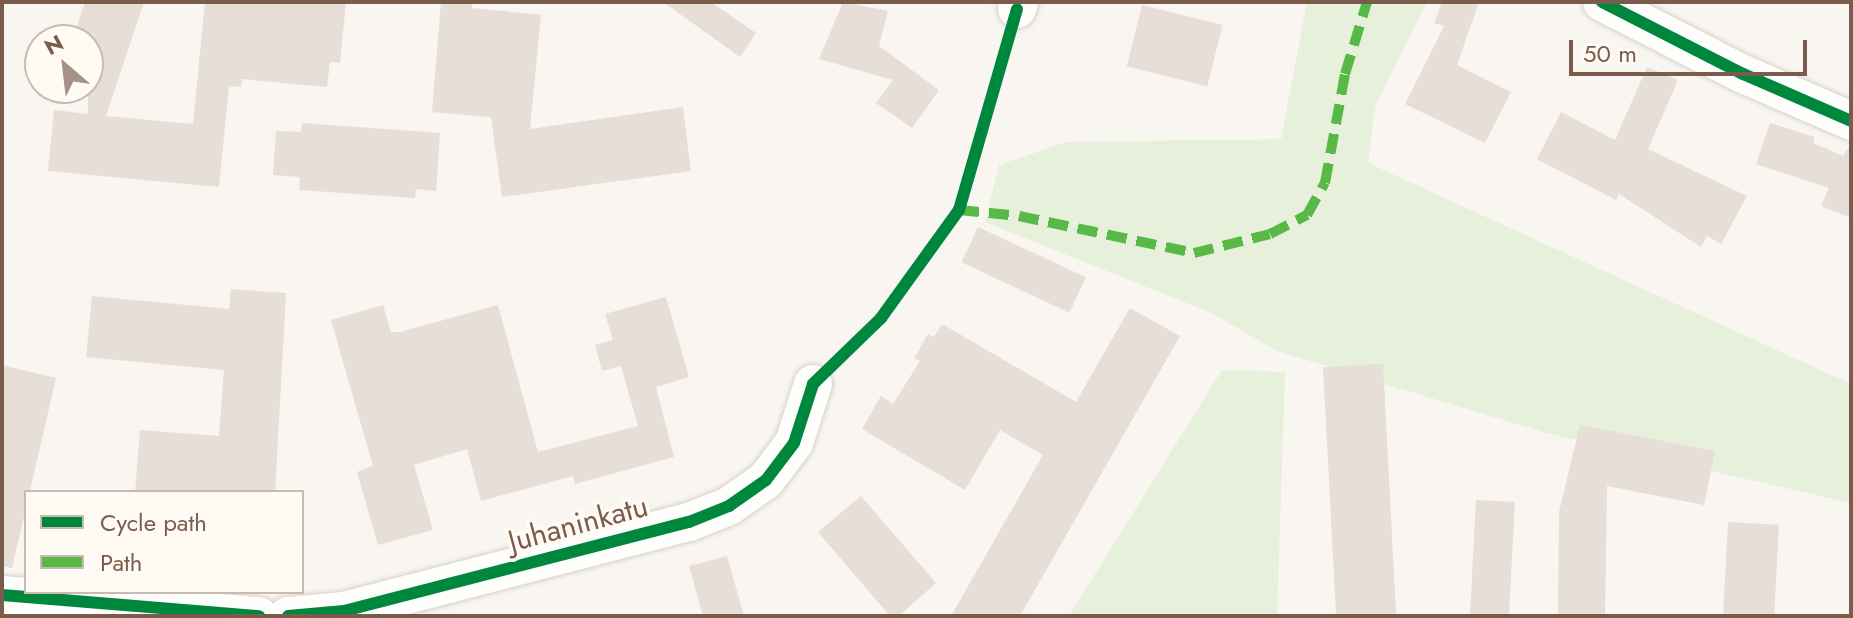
<!DOCTYPE html>
<html>
<head>
<meta charset="utf-8">
<style>
  body { margin:0 }
  #map { position:relative; width:1853px; height:618px; overflow:hidden; background:#f9f5f0; font-family:Jost,sans-serif }
  div>[style] { position:absolute }
  [style*='--x'] { left:calc(var(--x)*1px); top:calc(var(--y)*1px); width:calc(var(--w)*1px); rotate:calc(var(--a)*1deg) }
  .green>* { inset:0; background:#e7f0db }
  .building>* { inset:0; background:#e6ded7; transform-origin:0 0 }
  .roads { filter:drop-shadow(0 0 2px #d7d1cb) drop-shadow(0 0 2px #d7d1cb) }
  .street>* { height:38px; margin:-19px; padding:0 19px; transform-origin:19px; border-radius:19px; background:#fefefd }
  .quiet>* { height:10px; margin-top:-5px; transform-origin:0; background:repeating-linear-gradient(90deg,#58b947 0 20px,transparent 0 30px) }
  .cycleway>* { height:12px; margin:-6px; padding:0 6px; transform-origin:6px; border-radius:6px; background:#00873e }
  span { translate:-50% -50%; white-space:nowrap; text-align:center; line-height:1.15; -webkit-text-stroke:7px #fffaf3; paint-order:stroke }
  .street-label { font-size:30px; color:#7a5c4d }
  .frame { position:absolute; inset:0; border:4px solid #7a5c4d; pointer-events:none }
  .legend { position:absolute; left:24px; top:490px; width:280px; height:104px; box-sizing:border-box; background:#fffaf3; border:2px solid #cabbb1; margin:0; padding:10px 14px; list-style:none; font-size:24px; color:#7a5c4d }
  .legend li { display:flex; align-items:center; gap:16px; height:40px }
  .legend b { width:40px; border:2px solid #cabbb1 }
  .north { position:absolute; left:24px; top:24px; width:80px; height:80px; box-sizing:border-box; background:#fffaf3; border:2px solid #cabbb1; border-radius:50%; rotate:332deg; font-size:22px; font-weight:700; line-height:32px; text-align:center; color:#7a5c4d }
  .north::after { content:''; display:block; margin:auto; width:28px; height:36px; background:#a69286; clip-path:polygon(50% 0,100% 100%,50% 72%,0 100%) }
  .scale { position:absolute; left:1569px; top:40px; width:238px; height:36px; box-sizing:border-box; border:4px solid #7a5c4d; border-top:0; padding-left:10px; font-size:24px; line-height:28px; white-space:nowrap; color:#7a5c4d; -webkit-text-stroke:6px #fffaf3; paint-order:stroke }
</style>
</head>
<body>
<div id="map">
  <div class="green">
    <div style="clip-path:polygon(1307px 2px,1427px 2px,1375px 107px,1368px 163px,1851px 384px,1851px 503px,1546px 433px,1277px 351px,1211px 313px,985px 222px,999px 165px,1066px 142px,1281px 139px)"></div>
    <div style="clip-path:polygon(1222px 370px,1285px 372px,1277px 616px,1069px 616px)"></div>
  </div>
  <div class="building">
    <div style="clip-path:polygon(85px 2px,144px 2px,106px 116px,193px 124px,205px 2px,346px 2px,340px 63px,330px 62px,327px 87px,242px 79px,241px 87px,229px 86px,219px 187px,48px 171px,54px 110px,88px 114px,88px 40px,72px 40px)"></div>
    <div style="clip-path:polygon(441px 2px,472px 2px,472px 8px,541px 15px,530px 129px,683px 107px,691px 171px,502px 197px,491px 117px,432px 112px)"></div>
    <div style="clip-path:polygon(663px 2px,711px 2px,756px 33px,740px 57px)"></div>
    <div style="clip-path:polygon(843px 2px,888px 11px,879px 46px,939px 90px,912px 128px,876px 103px,893px 80px,819px 59px)"></div>
    <div style="clip-path:polygon(1442px 2px,1479px 2px,1457px 65px,1511px 92px,1485px 143px,1405px 104px,1444px 26px,1434px 23px)"></div>
    <div style="left:1142px;top:5px;width:83px;height:63px;rotate:14deg"></div>
    <div style="clip-path:polygon(1647px 67px,1678px 80px,1648px 149px,1747px 196px,1721px 244px,1707px 236px,1701px 247px,1619px 194px,1616px 200px,1537px 159px,1561px 112px,1615px 140px)"></div>
    <div style="clip-path:polygon(302px 123px,440px 133px,436px 191px,416px 189px,415px 198px,299px 190px,300px 177px,273px 175px,276px 131px,301px 132px)"></div>
    <div style="clip-path:polygon(1770px 123px,1815px 137px,1813px 143px,1843px 156px,1851px 143px,1851px 218px,1821px 206px,1829px 188px,1756px 164px)"></div>
    <div style="left:978px;top:227px;width:119px;height:39px;rotate:25deg"></div>
    <div style="clip-path:polygon(231px 289px,286px 293px,275px 492px,135px 492px,140px 430px,219px 436px,224px 370px,86px 357px,92px 296px,229px 309px)"></div>
    <div style="clip-path:polygon(666px 297px,689px 377px,656px 387px,674px 457px,575px 484px,573px 476px,481px 501px,467px 449px,414px 465px,433px 530px,378px 545px,357px 472px,373px 466px,331px 320px,383px 305px,391px 332px,400px 332px,498px 305px,538px 452px,638px 426px,621px 366px,602px 371px,595px 345px,613px 340px,605px 314px)"></div>
    <div style="clip-path:polygon(1130px 308px,1180px 336px,1020px 616px,951px 616px,1043px 455px,1000px 430px,965px 490px,862px 429px,881px 396px,893px 404px,920px 361px,914px 358px,928px 334px,934px 337px,942px 324px,1076px 402px)"></div>
    <div style="left:1383px;top:364px;width:252px;height:60px;rotate:87deg"></div>
    <div style="clip-path:polygon(2px 365px,56px 378px,12px 568px,2px 566px)"></div>
    <div style="clip-path:polygon(1580px 425px,1715px 451px,1704px 505px,1607px 486px,1605px 616px,1558px 616px,1559px 512px)"></div>
    <div style="clip-path:polygon(861px 496px,936px 583px,899px 616px,890px 616px,818px 532px)"></div>
    <div style="left:1476px;top:500px;width:39px;height:116px;rotate:3deg"></div>
    <div style="left:1728px;top:522px;width:51px;height:94px;rotate:3deg"></div>
    <div style="clip-path:polygon(727px 556px,744px 616px,703px 616px,689px 566px)"></div>
  </div>
  <div class="roads">
    <div class="street">
      <div style="--x:1602;--y:2;--w:158;--a:27.1"></div>
      <div style="--x:1743;--y:74;--w:118;--a:23.5"></div>
      <div style="--x:1017;--y:9;--w:7;--a:-74"></div>
      <div style="--x:2;--y:595;--w:258;--a:4.7"></div>
      <div style="--x:288;--y:616;--w:56;--a:-5.1"></div>
      <div style="--x:344;--y:611;--w:356;--a:-14.5"></div>
      <div style="--x:689;--y:522;--w:43;--a:-21.8"></div>
      <div style="--x:729;--y:506;--w:45;--a:-35.1"></div>
      <div style="--x:766;--y:480;--w:46;--a:-52.9"></div>
      <div style="--x:794;--y:443;--w:62;--a:-72.1"></div>
    </div>
  </div>
  <div class="quiet">
    <div style="--x:959;--y:210;--w:60;--a:5.7"></div>
    <div style="--x:1019;--y:216;--w:179;--a:11.9"></div>
    <div style="--x:1194;--y:253;--w:78;--a:-14"></div>
    <div style="--x:1270;--y:234;--w:42;--a:-27.2"></div>
    <div style="--x:1307;--y:215;--w:37;--a:-61"></div>
    <div style="--x:1325;--y:183;--w:111;--a:-79.6"></div>
    <div style="--x:1345;--y:74;--w:75;--a:-73"></div>
  </div>
  <div class="cycleway">
    <div style="--x:1602;--y:2;--w:158;--a:27.1"></div>
    <div style="--x:1743;--y:74;--w:118;--a:23.5"></div>
    <div style="--x:2;--y:595;--w:258;--a:4.7"></div>
    <div style="--x:288;--y:616;--w:56;--a:-5.1"></div>
    <div style="--x:344;--y:611;--w:356;--a:-14.5"></div>
    <div style="--x:689;--y:522;--w:43;--a:-21.8"></div>
    <div style="--x:729;--y:506;--w:45;--a:-35.1"></div>
    <div style="--x:766;--y:480;--w:46;--a:-52.9"></div>
    <div style="--x:794;--y:443;--w:62;--a:-72.1"></div>
    <div style="--x:813;--y:384;--w:95;--a:-44.1"></div>
    <div style="--x:881;--y:318;--w:133;--a:-54.2"></div>
    <div style="--x:959;--y:210;--w:209;--a:-73.9"></div>
  </div>
  <div class="street-label">
    <span style="left:578px;top:524px;rotate:-15deg">Juhaninkatu</span>
  </div>
  <div class="frame"></div>
  <ul class="legend">
  <li><b style="height:10px;background:#00873e"></b>Cycle path</li>
  <li><b style="height:10px;background:#58b947"></b>Path</li>
  </ul>
  <div class="north">N</div>
  <div class="scale">50 m</div>
</div>
</body>
</html>
